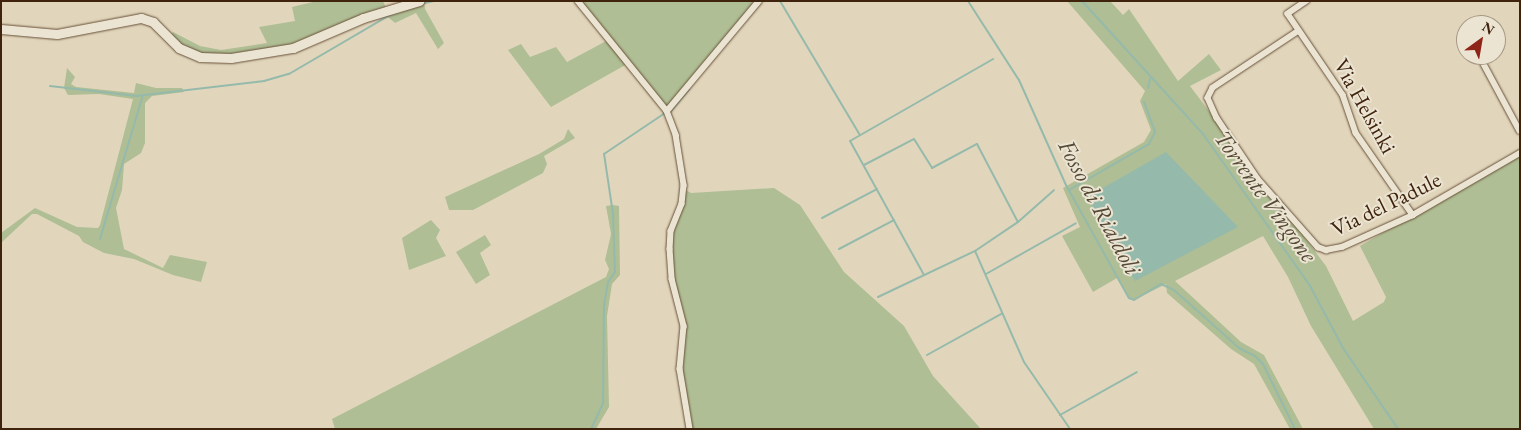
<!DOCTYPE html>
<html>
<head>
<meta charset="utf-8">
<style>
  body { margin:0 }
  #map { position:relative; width:1521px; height:430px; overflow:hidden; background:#e1d6bc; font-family:"EB Garamond",serif }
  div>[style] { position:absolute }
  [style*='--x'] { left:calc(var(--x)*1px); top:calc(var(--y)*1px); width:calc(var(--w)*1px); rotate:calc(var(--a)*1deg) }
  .green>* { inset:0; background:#afbe94 }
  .water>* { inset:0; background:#95baab }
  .stream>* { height:2px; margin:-1px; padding:0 1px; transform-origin:1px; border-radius:1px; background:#95baab }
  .roads { filter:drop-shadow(0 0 1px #685038) drop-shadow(0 0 1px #685038) }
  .street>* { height:5.5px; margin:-2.75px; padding:0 2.75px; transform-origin:2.75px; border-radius:2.75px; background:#ece4d3 }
  .secondary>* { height:9px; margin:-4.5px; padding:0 4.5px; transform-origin:4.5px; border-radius:4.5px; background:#ece4d3 }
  span { translate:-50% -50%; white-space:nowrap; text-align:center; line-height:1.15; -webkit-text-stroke:4px #ece4d3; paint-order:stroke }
  .street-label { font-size:22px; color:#3f230c }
  .water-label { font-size:24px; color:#544934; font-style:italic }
  .frame { position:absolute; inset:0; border:2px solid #3f230c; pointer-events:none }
  .north { position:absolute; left:1456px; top:15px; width:50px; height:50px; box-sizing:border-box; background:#ece4d3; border:1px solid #a79783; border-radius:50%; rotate:32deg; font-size:14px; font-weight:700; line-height:20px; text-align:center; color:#3f230c }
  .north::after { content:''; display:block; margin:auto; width:18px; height:22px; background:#8f2418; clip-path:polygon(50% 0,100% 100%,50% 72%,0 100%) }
</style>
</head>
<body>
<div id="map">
  <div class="green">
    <div style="clip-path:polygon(317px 1px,383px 1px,387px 10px,424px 1px,425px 9px,444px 43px,438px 49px,416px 13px,395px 23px,382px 12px,293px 48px,200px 57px,168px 38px,173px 32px,200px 46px,221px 50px,267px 43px,259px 27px,295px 21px,292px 7px)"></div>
    <div style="clip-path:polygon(579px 1px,760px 1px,667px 111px,627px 64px,551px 107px,544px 98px,508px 50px,521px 44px,530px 57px,556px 47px,567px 62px,608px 40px)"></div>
    <div style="clip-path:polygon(1067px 1px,1110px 1px,1123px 15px,1129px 9px,1178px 81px,1209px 54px,1221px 70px,1190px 86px,1326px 266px,1353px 321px,1384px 302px,1386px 297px,1360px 246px,1520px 153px,1520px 429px,1374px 429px,1311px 326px,1288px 277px,1263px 236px,1175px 281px,1241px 342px,1264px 355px,1303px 429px,1290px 429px,1254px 364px,1231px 349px,1167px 293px,1166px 284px,1134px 300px,1129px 298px,1117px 278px,1093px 292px,1062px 236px,1080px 227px,1063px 188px,1144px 142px,1151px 130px,1140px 101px,1145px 91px)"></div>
    <div style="clip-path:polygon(67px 68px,75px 77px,71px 84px,76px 87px,134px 93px,136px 83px,156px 88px,182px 88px,184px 92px,152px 96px,145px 103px,145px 143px,141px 153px,124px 164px,122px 190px,116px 208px,124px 249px,163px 268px,170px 255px,207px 262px,201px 282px,173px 275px,134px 259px,104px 253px,83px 242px,79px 236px,37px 214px,32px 214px,1px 243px,1px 233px,35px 208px,77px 227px,98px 228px,100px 225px,133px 99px,99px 94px,68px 95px,64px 88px)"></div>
    <div style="clip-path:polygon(568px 129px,575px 138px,544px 156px,547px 164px,543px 173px,473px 210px,449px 210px,445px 197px,539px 154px,564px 139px)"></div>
    <div style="clip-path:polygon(774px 188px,800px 205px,844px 272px,904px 326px,933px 376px,981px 429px,690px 429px,680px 369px,684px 337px,672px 279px,671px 231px,684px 189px,691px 193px)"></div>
    <div style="clip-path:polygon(613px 205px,619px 206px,620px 275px,612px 284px,607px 316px,609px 407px,596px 429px,335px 429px,332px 419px,606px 277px,609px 269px,605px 260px,611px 234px,606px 206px)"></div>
    <div style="clip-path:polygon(431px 220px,440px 230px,436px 238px,446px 256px,409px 270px,402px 238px)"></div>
    <div style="clip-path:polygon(485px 235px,491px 245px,480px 253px,490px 275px,476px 284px,456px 252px)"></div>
  </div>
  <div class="water">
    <div style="clip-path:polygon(1166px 152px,1238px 227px,1135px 281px,1087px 197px)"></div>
  </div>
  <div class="stream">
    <div style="--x:780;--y:1;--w:156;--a:59.2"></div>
    <div style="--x:968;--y:1;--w:94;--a:57.2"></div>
    <div style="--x:1019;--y:80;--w:115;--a:65.9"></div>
    <div style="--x:1066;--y:185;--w:129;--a:60.9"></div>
    <div style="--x:1129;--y:298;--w:5;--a:22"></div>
    <div style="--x:1134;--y:300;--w:31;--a:-31"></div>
    <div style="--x:1161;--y:284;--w:14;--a:25"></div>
    <div style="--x:1174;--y:290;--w:87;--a:41.7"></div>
    <div style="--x:1239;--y:348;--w:18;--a:27"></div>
    <div style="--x:1255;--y:356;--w:11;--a:45"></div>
    <div style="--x:1263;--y:364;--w:72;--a:63.8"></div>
    <div style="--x:1082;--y:1;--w:180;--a:47.7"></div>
    <div style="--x:1203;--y:134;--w:184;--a:54.8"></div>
    <div style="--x:1309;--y:284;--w:72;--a:62"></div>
    <div style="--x:1343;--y:348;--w:98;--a:55.8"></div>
    <div style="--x:421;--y:4;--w:13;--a:-13"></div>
    <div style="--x:50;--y:86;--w:87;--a:6.6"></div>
    <div style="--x:136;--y:96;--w:129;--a:-6.7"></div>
    <div style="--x:264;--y:81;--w:26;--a:-16"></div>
    <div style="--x:289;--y:74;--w:123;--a:-30.3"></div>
    <div style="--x:1148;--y:88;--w:9;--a:-77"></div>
    <div style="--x:670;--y:112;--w:30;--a:-50"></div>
    <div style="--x:864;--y:165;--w:56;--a:-27.5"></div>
    <div style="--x:914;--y:139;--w:34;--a:58"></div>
    <div style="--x:932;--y:168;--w:51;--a:-28.1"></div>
    <div style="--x:977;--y:144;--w:88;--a:62.3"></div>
    <div style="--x:1069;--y:190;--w:92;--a:-29.9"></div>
    <div style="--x:1149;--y:144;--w:13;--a:-63"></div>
    <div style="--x:1155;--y:132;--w:32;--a:-110"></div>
    <div style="--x:822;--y:218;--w:62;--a:-27.8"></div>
    <div style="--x:100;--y:239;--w:150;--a:-73.4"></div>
    <div style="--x:839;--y:249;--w:62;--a:-27.8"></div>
    <div style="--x:975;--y:251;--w:121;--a:66.2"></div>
    <div style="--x:1024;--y:362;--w:81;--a:55.5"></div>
    <div style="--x:986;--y:274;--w:103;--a:-29.5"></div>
    <div style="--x:924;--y:275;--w:153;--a:-118.9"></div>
    <div style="--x:850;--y:141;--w:165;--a:-29.8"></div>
    <div style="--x:878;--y:297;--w:107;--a:-25.4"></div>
    <div style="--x:975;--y:251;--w:52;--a:-34"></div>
    <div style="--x:1018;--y:222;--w:48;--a:-41.6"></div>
    <div style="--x:927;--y:355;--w:85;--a:-29"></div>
    <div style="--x:1060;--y:415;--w:88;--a:-29.2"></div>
    <div style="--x:591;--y:429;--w:29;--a:-65"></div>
    <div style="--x:603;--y:403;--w:98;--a:-89.4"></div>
    <div style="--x:604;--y:305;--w:23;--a:-80"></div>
    <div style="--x:608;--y:282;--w:12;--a:-55"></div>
    <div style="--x:615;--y:272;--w:58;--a:-92"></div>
    <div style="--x:613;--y:214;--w:61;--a:-98.5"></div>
    <div style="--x:604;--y:154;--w:73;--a:-33.9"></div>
  </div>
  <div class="roads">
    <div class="street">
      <div style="--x:578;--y:1;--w:141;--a:51"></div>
      <div style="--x:667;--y:111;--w:26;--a:69"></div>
      <div style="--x:676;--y:135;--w:51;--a:80.9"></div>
      <div style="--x:684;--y:185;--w:19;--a:96"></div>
      <div style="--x:682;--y:204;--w:29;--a:112"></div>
      <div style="--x:671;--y:231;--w:18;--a:93"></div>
      <div style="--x:670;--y:249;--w:30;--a:86"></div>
      <div style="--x:672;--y:279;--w:49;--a:75.7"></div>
      <div style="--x:684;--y:326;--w:43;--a:95.3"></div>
      <div style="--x:680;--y:369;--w:61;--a:80.5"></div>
      <div style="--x:1307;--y:1;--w:23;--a:146"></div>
      <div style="--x:1288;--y:14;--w:98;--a:55.8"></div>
      <div style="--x:1343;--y:95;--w:40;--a:71.1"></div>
      <div style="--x:1356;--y:133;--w:100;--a:55.2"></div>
      <div style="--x:1299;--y:31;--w:103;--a:146.5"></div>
      <div style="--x:1213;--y:88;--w:11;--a:117"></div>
      <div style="--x:1208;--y:98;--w:22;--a:66"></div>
      <div style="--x:1217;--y:118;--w:73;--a:56.1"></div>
      <div style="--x:1258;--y:179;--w:91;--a:48.6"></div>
      <div style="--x:1318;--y:247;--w:9;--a:21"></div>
      <div style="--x:1326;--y:250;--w:16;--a:-11"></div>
      <div style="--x:1342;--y:247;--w:78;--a:-24.3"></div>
      <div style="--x:1413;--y:215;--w:124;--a:-30.1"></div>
      <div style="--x:1479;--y:55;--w:86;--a:61.7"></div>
      <div style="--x:667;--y:111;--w:143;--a:-50.1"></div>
    </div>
    <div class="secondary">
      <div style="--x:1;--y:29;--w:56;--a:5.1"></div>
      <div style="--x:57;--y:34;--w:86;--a:-10.8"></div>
      <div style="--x:141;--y:18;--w:13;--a:18"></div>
      <div style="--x:153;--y:22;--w:37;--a:45"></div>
      <div style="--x:179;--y:48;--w:23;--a:23"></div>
      <div style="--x:200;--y:57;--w:31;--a:2"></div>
      <div style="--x:231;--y:58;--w:63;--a:-9.2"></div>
      <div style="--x:293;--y:48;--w:76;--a:-23.2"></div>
      <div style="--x:363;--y:18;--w:59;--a:-16.9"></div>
    </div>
  </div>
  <div class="street-label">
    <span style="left:1365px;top:106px;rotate:61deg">Via Helsinki</span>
    <span style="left:1386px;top:204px;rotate:-26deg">Via del Padule</span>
  </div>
  <div class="water-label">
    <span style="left:1266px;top:196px;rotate:54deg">Torrente Vingone</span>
    <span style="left:1100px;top:207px;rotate:62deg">Fosso di Rialdoli</span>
  </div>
  <div class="frame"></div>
  <div class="north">N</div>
</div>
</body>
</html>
